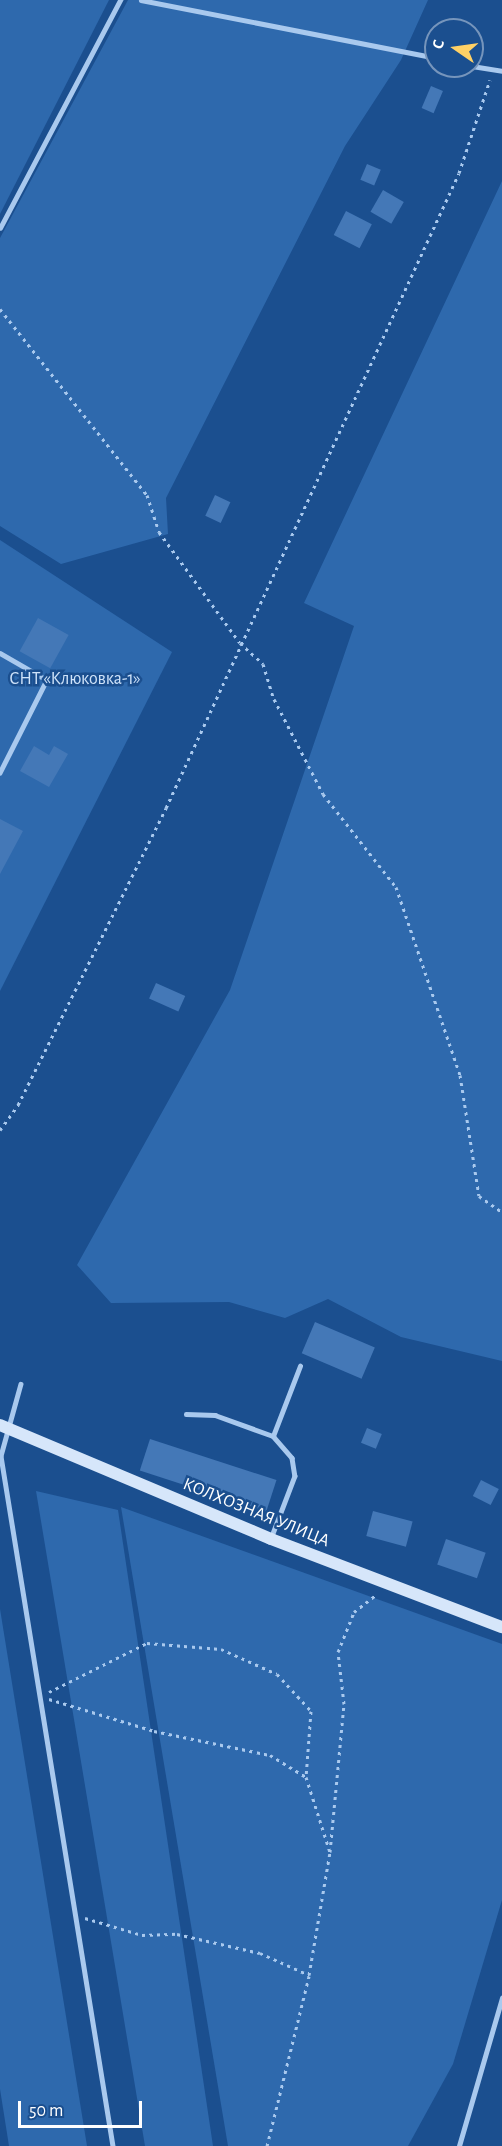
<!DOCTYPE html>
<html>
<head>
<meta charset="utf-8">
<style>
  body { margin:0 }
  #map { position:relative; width:502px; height:2146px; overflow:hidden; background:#1b4f8f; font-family:"Alegreya Sans",sans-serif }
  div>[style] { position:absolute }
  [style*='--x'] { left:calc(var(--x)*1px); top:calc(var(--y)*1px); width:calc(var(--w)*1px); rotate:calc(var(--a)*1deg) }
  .green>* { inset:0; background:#2e69ad }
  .building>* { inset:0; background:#4478b7; transform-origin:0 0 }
  .path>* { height:3px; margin-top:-1.5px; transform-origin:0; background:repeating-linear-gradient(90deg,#a9c9ee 0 3px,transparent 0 7.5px) }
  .lane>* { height:4.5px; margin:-2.25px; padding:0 2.25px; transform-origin:2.25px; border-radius:2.25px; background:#a9c9ee }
  .secondary>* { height:12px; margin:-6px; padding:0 6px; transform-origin:6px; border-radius:6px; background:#d6e6fa }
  span { translate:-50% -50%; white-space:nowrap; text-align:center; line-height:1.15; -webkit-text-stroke:5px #1b4f8f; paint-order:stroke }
  .park-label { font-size:18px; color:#cfe3fa }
  .street-label { font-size:18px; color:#fff }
  .north { position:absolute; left:424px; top:18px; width:60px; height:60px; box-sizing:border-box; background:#1b4f8f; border:2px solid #7695bc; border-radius:50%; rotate:283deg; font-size:16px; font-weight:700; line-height:24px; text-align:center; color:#fff }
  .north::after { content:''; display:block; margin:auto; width:21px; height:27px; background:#ffd166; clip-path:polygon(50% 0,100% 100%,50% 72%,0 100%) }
  .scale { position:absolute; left:18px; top:2101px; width:124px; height:27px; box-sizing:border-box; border:3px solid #fff; border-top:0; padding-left:8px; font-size:18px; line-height:21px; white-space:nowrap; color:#fff; -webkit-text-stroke:4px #1b4f8f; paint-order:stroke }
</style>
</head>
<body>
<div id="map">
  <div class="green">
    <div style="clip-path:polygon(0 0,109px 0,0 214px)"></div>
    <div style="clip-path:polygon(128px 0,428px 0,401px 60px,345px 146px,166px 498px,168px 534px,61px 564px,0 526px,0 238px)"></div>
    <div style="clip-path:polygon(502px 181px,502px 1361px,401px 1337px,328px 1299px,285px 1318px,229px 1302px,111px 1303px,77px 1265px,230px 990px,354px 626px,304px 603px)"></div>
    <div style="clip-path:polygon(0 540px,172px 652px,0 991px)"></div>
    <div style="clip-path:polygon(36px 1491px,118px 1510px,213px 2146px,145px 2146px)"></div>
    <div style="clip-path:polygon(121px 1507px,502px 1644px,502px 1900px,453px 2064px,408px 2146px,228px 2146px)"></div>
    <div style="clip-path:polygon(0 1609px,87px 2146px,9px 2146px,0 2089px)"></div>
  </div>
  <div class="building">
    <div style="left:431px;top:86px;width:13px;height:24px;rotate:23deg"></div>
    <div style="left:367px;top:164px;width:15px;height:17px;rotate:23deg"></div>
    <div style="left:383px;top:190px;width:24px;height:25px;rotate:30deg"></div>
    <div style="left:346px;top:211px;width:29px;height:27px;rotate:27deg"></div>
    <div style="left:215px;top:495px;width:17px;height:23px;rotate:25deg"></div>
    <div style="left:38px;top:618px;width:35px;height:38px;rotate:29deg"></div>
    <div style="clip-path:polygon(34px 746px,49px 755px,54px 746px,68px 754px,49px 787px,20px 771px)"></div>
    <div style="clip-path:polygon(0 819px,23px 831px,0 874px)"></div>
    <div style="left:156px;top:983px;width:32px;height:17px;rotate:24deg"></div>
    <div style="left:315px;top:1322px;width:65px;height:34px;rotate:23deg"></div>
    <div style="left:367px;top:1428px;width:16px;height:16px;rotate:22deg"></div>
    <div style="left:150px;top:1439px;width:133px;height:33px;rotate:18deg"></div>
    <div style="left:481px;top:1480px;width:20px;height:18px;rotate:27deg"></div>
    <div style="left:373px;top:1511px;width:41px;height:26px;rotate:15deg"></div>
    <div style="left:446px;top:1539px;width:42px;height:27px;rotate:19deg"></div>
  </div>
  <div class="path">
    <div style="--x:0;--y:309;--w:237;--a:51.7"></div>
    <div style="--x:147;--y:495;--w:39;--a:72"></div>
    <div style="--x:159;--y:532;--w:137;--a:53.9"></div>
    <div style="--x:240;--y:643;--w:31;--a:42"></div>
    <div style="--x:263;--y:664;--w:37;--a:73"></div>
    <div style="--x:274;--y:699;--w:107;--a:62.7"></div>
    <div style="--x:323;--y:794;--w:118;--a:51.9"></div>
    <div style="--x:396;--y:887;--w:199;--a:71.2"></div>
    <div style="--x:460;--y:1075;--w:122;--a:81.1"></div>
    <div style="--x:479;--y:1196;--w:28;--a:35"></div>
    <div style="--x:0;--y:1130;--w:31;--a:-54"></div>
    <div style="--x:18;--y:1105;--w:332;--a:-63.5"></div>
    <div style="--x:166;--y:808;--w:699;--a:-65.23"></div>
    <div style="--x:459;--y:173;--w:98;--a:-71.6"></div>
    <div style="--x:49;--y:1692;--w:110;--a:-26.6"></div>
    <div style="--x:147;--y:1643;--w:74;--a:4.6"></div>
    <div style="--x:221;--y:1649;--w:61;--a:24.1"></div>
    <div style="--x:277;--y:1674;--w:50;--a:47.4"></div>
    <div style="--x:311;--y:1711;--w:66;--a:94.3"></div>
    <div style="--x:306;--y:1777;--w:79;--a:72.3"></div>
    <div style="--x:49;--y:1699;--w:110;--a:16.9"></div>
    <div style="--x:154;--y:1731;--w:118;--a:11.7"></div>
    <div style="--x:270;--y:1755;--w:42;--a:31.4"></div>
    <div style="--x:85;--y:1918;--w:59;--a:16.6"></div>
    <div style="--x:142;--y:1935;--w:35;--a:-2"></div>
    <div style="--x:177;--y:1934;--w:85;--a:12.9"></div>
    <div style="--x:260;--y:1953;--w:54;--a:24.2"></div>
    <div style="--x:309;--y:1975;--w:125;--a:-80.3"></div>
    <div style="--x:330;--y:1852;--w:149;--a:-84.6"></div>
    <div style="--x:344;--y:1704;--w:52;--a:-96.6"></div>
    <div style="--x:338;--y:1652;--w:43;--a:-68.2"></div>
    <div style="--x:354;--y:1612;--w:29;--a:-38"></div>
    <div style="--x:267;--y:2146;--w:175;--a:-76.1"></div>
  </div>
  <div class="lane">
    <div style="--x:141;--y:0;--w:301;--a:11.1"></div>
    <div style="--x:472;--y:66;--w:30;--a:9"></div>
    <div style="--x:0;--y:228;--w:258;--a:-62.2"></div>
    <div style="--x:0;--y:653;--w:54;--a:29.9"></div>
    <div style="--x:47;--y:680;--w:104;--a:116.8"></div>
    <div style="--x:21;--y:1384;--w:75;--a:105.5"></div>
    <div style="--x:1;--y:1456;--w:699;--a:80.78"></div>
    <div style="--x:186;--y:1414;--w:29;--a:2"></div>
    <div style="--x:215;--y:1415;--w:62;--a:19.9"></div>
    <div style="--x:273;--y:1436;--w:29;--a:49"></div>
    <div style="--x:292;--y:1458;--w:18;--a:81"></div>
    <div style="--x:295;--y:1476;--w:67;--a:110.9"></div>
    <div style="--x:273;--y:1436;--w:75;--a:-68.9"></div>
    <div style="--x:459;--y:2146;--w:154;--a:-73.8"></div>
  </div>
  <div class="secondary">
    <div style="--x:0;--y:1425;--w:294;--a:22.8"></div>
    <div style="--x:271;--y:1539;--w:247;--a:20.9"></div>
  </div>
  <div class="park-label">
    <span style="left:75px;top:679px">СНТ «Клюковка-1»</span>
  </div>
  <div class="street-label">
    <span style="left:256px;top:1513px;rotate:22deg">КОЛХОЗНАЯ УЛИЦА</span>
  </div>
  <div class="north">С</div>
  <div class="scale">50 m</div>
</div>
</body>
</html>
